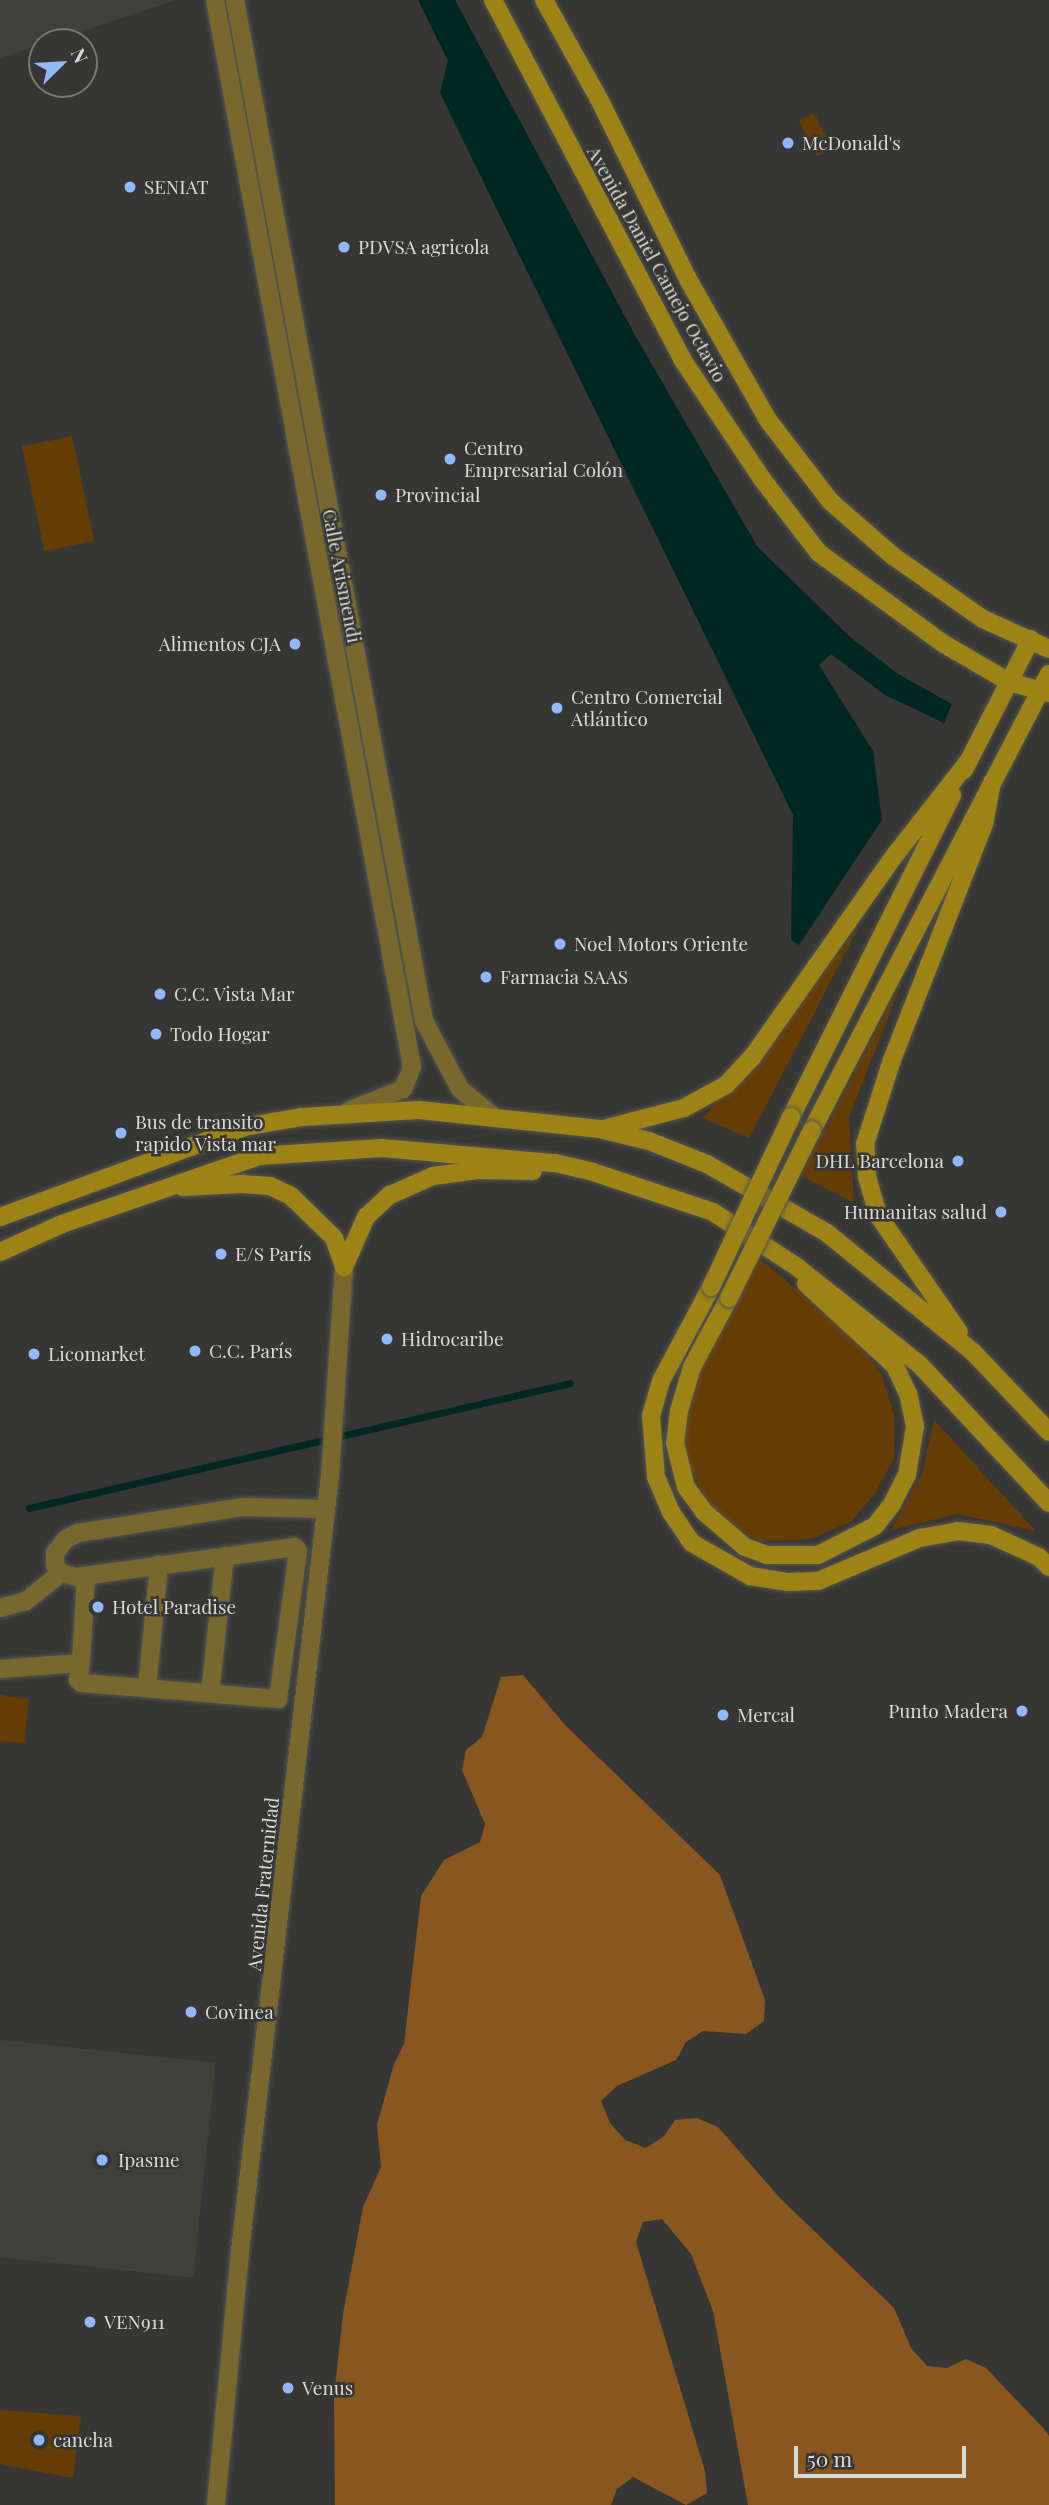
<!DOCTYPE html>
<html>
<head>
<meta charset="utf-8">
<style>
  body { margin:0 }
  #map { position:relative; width:1049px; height:2505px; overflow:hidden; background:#363734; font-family:"Playfair Display",serif }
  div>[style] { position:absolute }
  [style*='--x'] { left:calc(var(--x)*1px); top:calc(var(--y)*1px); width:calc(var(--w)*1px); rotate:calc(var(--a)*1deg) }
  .built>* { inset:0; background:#3f4139; transform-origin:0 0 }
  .green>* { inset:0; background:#663c05; transform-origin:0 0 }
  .forest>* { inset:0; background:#87571f }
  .water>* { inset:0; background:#002721 }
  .stream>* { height:7px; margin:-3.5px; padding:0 3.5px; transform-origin:3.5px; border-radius:3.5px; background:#002721 }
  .roads { filter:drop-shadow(0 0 2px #535452) drop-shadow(0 0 2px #535452) }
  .street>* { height:18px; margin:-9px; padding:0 9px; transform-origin:9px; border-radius:9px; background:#78682e }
  .secondary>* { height:18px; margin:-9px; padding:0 9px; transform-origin:9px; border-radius:9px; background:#9d8315 }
  .bridges { filter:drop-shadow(0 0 2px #535452) drop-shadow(0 0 2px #535452) }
  .secondary-bridge>* { height:18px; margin:-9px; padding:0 9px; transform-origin:9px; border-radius:9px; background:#9d8315 }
  .dots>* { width:19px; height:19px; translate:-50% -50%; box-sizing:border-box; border:4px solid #363734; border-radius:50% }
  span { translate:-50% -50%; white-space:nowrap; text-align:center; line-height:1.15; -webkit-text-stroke:5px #363734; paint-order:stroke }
  .poi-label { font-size:19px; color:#d9dad8 }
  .left { translate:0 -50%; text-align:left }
  .right { translate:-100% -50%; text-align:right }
  .street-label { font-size:19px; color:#d9dad8 }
  .north { position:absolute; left:28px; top:28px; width:70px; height:70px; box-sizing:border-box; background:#363734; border:2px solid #777876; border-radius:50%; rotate:66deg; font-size:19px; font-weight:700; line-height:28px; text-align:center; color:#d9dad8 }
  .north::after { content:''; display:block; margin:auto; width:24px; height:32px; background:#93b7fd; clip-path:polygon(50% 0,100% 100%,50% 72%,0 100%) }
  .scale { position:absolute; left:794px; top:2446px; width:172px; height:32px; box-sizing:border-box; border:4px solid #d9dad8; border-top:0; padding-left:9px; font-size:21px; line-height:24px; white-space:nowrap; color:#d9dad8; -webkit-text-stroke:5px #363734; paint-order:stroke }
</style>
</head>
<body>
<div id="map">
  <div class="built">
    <div style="clip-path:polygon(0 0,175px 0,0 58px)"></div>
    <div style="left:0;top:2040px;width:217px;height:216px;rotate:6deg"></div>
  </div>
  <div class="green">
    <div style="left:814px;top:113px;width:40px;height:17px;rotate:63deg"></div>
    <div style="left:72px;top:436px;width:107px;height:51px;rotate:78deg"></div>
    <div style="clip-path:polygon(859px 927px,749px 1138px,703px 1118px)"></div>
    <div style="clip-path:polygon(902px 982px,849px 1117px,854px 1203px,801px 1176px)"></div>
    <div style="clip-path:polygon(759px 1258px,847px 1332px,881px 1372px,894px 1414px,894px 1458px,876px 1492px,851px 1522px,810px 1539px,760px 1541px,728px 1526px,707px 1501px,688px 1463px,682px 1426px,692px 1386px)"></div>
    <div style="clip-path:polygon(934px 1420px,1036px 1531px,957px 1514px,891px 1530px,922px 1474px)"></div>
    <div style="clip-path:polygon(0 1695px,29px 1699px,24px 1744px,0 1741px)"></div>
    <div style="clip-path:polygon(0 2410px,81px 2416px,73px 2478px,0 2464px)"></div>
  </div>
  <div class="forest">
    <div style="clip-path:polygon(523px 1675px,565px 1725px,720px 1875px,765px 2000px,764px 2021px,746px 2034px,703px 2031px,686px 2042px,676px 2060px,617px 2086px,601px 2101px,610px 2123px,625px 2140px,646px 2148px,664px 2136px,675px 2120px,697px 2118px,718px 2127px,780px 2198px,894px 2308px,911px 2348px,927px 2366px,947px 2368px,966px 2359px,986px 2368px,1044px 2429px,1049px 2436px,1049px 2505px,748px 2505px,713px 2311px,691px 2254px,662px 2219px,643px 2222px,636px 2242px,705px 2471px,707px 2493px,686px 2505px,633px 2477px,617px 2489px,611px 2505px,335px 2505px,334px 2397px,343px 2314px,363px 2207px,381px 2167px,377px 2125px,394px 2064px,404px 2044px,421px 1896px,444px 1860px,480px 1842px,485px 1824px,462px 1770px,466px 1750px,482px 1737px,501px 1677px)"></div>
  </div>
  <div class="water">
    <div style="clip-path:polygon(418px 0,455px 0,636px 337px,757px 546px,850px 637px,898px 674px,952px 704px,944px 723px,885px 695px,831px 654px,819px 665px,873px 751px,882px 820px,799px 945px,791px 940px,793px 815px,440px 93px,448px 61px)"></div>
  </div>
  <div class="stream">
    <div style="--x:29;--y:1508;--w:555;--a:-13.01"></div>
  </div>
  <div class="roads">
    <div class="street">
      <div style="--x:215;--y:0;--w:1085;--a:79.54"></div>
      <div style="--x:412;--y:1067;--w:24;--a:112"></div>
      <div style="--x:403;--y:1089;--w:59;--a:158.2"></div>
      <div style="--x:235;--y:0;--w:1038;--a:79.51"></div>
      <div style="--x:424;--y:1021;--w:77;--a:62.1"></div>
      <div style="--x:460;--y:1089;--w:43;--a:39.3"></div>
      <div style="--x:0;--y:1608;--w:27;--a:-15"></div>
      <div style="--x:26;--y:1601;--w:45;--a:-38.7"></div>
      <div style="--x:81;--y:1663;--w:87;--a:-86.7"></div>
      <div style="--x:0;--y:1669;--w:81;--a:-4.2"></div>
      <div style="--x:81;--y:1663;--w:17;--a:100"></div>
      <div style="--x:78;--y:1680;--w:5;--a:37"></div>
      <div style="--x:82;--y:1683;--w:197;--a:4.7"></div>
      <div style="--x:278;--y:1699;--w:149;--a:-82.3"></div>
      <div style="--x:298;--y:1551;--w:5;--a:-127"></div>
      <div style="--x:295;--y:1547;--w:220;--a:172.2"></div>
      <div style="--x:77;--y:1577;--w:16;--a:-166"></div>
      <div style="--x:61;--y:1573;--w:10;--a:-127"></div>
      <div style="--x:55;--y:1565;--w:12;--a:-90"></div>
      <div style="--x:55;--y:1553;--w:18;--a:-52"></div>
      <div style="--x:66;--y:1539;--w:13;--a:-27"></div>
      <div style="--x:78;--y:1533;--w:166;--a:-9"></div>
      <div style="--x:242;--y:1507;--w:84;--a:1.4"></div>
      <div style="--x:147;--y:1688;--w:124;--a:-84.4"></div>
      <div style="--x:210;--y:1693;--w:138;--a:-83.8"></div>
      <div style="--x:216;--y:2505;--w:255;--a:-84.6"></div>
      <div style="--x:240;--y:2251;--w:780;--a:-83.38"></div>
      <div style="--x:330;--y:1476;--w:209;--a:-86.2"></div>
    </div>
    <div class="secondary">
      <div style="--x:493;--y:0;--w:406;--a:62.2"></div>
      <div style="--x:682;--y:359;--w:144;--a:56.3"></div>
      <div style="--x:762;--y:479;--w:93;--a:52.4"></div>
      <div style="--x:819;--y:553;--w:155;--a:36.1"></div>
      <div style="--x:944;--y:644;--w:75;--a:30.3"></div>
      <div style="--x:1009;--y:682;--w:41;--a:15.4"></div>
      <div style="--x:544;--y:0;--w:118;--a:61"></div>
      <div style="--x:601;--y:103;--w:199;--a:63.7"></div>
      <div style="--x:689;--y:281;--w:160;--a:60.4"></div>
      <div style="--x:768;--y:420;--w:103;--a:52.5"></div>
      <div style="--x:831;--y:502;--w:82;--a:41.1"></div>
      <div style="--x:893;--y:556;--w:110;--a:35"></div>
      <div style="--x:983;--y:619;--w:72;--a:24.4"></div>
      <div style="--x:964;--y:770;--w:147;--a:-62.9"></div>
      <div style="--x:791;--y:1117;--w:360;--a:-63.4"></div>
      <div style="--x:607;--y:1128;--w:80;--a:-14.6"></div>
      <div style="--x:684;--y:1108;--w:48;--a:-28.7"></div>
      <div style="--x:726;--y:1085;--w:40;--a:-47"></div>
      <div style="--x:753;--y:1056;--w:246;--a:-54.8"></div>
      <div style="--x:895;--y:855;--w:118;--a:-51.9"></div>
      <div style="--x:812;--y:1130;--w:514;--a:-62.54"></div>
      <div style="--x:183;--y:1187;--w:59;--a:-2.9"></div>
      <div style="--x:242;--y:1184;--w:28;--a:4"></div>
      <div style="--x:270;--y:1186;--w:23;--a:25"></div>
      <div style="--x:291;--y:1196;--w:60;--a:44.3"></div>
      <div style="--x:334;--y:1238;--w:31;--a:71"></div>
      <div style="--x:0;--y:1217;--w:260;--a:-20.2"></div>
      <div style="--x:244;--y:1127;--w:59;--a:-9.8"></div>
      <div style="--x:302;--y:1117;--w:117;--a:-3.4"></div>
      <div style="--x:419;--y:1110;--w:182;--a:6"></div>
      <div style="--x:600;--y:1129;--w:50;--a:13.8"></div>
      <div style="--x:649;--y:1141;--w:62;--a:21.6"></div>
      <div style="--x:707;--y:1164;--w:138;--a:29.9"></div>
      <div style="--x:827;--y:1233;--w:188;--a:39.2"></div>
      <div style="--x:973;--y:1352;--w:110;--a:46.5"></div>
      <div style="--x:0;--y:1252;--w:68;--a:-24.3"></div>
      <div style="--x:62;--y:1224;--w:208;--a:-19"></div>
      <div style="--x:259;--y:1156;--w:123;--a:-3.7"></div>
      <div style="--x:382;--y:1148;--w:174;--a:5"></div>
      <div style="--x:555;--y:1163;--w:39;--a:13"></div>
      <div style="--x:593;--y:1172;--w:126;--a:18.4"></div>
      <div style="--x:713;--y:1212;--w:100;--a:33.2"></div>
      <div style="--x:797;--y:1267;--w:156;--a:38.5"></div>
      <div style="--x:919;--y:1364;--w:190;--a:46.9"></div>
      <div style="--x:344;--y:1267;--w:55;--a:-66.3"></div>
      <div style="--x:366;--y:1217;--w:33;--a:-43"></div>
      <div style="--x:390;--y:1195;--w:47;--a:-23.8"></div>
      <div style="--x:433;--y:1176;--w:45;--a:-7.6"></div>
      <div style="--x:478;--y:1170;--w:55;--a:1"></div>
      <div style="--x:711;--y:1287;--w:106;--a:118"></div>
      <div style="--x:661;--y:1381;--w:36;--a:106"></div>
      <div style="--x:651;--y:1416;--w:61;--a:85.3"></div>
      <div style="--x:656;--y:1477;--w:38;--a:67"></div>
      <div style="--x:671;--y:1512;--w:37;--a:56"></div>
      <div style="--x:692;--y:1543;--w:67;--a:29.6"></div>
      <div style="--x:750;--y:1576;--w:37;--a:9"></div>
      <div style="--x:787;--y:1582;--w:31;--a:-2"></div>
      <div style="--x:818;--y:1581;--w:111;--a:-22.9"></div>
      <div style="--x:920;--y:1538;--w:39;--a:-10"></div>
      <div style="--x:958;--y:1531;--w:33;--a:7"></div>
      <div style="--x:991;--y:1535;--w:53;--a:24.6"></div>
      <div style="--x:1039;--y:1557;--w:14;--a:45"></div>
      <div style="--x:729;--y:1298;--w:78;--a:118.2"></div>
      <div style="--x:692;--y:1367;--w:46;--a:106.5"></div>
      <div style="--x:679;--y:1411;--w:32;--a:97"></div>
      <div style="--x:675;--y:1443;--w:45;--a:76"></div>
      <div style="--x:686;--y:1487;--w:31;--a:54"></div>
      <div style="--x:704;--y:1512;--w:54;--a:40.5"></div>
      <div style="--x:745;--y:1547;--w:23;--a:20"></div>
      <div style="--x:767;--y:1555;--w:51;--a:0"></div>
      <div style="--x:818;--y:1555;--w:64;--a:-27"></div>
      <div style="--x:875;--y:1526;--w:28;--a:-52"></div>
      <div style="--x:892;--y:1504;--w:33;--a:-63"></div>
      <div style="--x:907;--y:1475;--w:50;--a:-80.7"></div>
      <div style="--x:915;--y:1426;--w:33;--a:-102"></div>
      <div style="--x:908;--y:1394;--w:31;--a:-115"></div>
      <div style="--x:895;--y:1366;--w:121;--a:-137.3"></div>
      <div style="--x:959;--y:1332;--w:142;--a:-124.7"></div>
      <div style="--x:878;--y:1215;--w:40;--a:-106"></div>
      <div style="--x:867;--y:1177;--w:33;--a:-93"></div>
      <div style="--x:865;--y:1144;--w:88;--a:-72.2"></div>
      <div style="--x:892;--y:1060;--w:253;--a:-68.7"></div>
      <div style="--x:984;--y:824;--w:42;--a:-79"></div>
    </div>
  </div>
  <div class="bridges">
    <div class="secondary-bridge">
      <div style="--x:711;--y:1287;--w:188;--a:-64.8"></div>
      <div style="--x:729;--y:1298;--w:187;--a:-63.7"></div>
    </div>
  </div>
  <div class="dots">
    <div style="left:788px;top:143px;background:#93b7fd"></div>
    <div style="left:130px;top:187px;background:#93b7fd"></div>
    <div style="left:344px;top:247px;background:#93b7fd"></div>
    <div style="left:450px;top:459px;background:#93b7fd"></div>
    <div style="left:381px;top:495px;background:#93b7fd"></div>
    <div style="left:295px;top:644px;background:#93b7fd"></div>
    <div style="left:557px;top:708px;background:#93b7fd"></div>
    <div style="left:560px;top:944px;background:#93b7fd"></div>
    <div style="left:486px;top:977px;background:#93b7fd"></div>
    <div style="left:160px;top:994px;background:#93b7fd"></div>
    <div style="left:156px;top:1034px;background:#93b7fd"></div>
    <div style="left:121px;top:1133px;background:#93b7fd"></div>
    <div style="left:958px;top:1161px;background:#93b7fd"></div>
    <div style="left:1001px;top:1212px;background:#93b7fd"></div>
    <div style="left:221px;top:1254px;background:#93b7fd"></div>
    <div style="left:387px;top:1339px;background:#93b7fd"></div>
    <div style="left:195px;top:1351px;background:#93b7fd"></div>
    <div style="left:34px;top:1354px;background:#93b7fd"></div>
    <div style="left:98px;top:1607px;background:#93b7fd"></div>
    <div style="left:1022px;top:1711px;background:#93b7fd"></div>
    <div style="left:723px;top:1715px;background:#93b7fd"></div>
    <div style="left:191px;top:2012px;background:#93b7fd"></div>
    <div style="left:102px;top:2160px;background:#93b7fd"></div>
    <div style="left:90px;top:2322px;background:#93b7fd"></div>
    <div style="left:288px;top:2388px;background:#93b7fd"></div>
    <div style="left:39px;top:2440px;background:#93b7fd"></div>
  </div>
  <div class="poi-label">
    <span class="left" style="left:802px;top:143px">McDonald's</span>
    <span class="left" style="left:144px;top:187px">SENIAT</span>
    <span class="left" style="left:358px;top:247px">PDVSA agricola</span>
    <span class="left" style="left:464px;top:459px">Centro<br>Empresarial Colón</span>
    <span class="left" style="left:395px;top:495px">Provincial</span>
    <span class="right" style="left:281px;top:644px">Alimentos CJA</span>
    <span class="left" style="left:571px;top:708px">Centro Comercial<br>Atlántico</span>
    <span class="left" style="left:574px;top:944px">Noel Motors Oriente</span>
    <span class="left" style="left:500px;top:977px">Farmacia SAAS</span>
    <span class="left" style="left:174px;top:994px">C.C. Vista Mar</span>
    <span class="left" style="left:170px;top:1034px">Todo Hogar</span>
    <span class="left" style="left:135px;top:1133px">Bus de transito<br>rapido Vista mar</span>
    <span class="right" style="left:944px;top:1161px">DHL Barcelona</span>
    <span class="right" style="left:987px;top:1212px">Humanitas salud</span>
    <span class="left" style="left:235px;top:1254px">E/S París</span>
    <span class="left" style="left:401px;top:1339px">Hidrocaribe</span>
    <span class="left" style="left:209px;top:1351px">C.C. París</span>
    <span class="left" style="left:48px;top:1354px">Licomarket</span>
    <span class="left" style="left:112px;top:1607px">Hotel Paradise</span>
    <span class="right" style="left:1008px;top:1711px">Punto Madera</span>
    <span class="left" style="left:737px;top:1715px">Mercal</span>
    <span class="left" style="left:205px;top:2012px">Covinea</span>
    <span class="left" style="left:118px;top:2160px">Ipasme</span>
    <span class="left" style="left:104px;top:2322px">VEN911</span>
    <span class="left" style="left:302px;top:2388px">Venus</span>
    <span class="left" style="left:53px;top:2440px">cancha</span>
  </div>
  <div class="street-label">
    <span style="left:657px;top:264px;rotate:61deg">Avenida Daniel Camejo Octavio</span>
    <span style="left:342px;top:576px;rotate:79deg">Calle Arismendi</span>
    <span style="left:263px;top:1884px;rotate:-84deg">Avenida Fraternidad</span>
  </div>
  <div class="north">N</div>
  <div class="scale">50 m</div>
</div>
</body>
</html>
